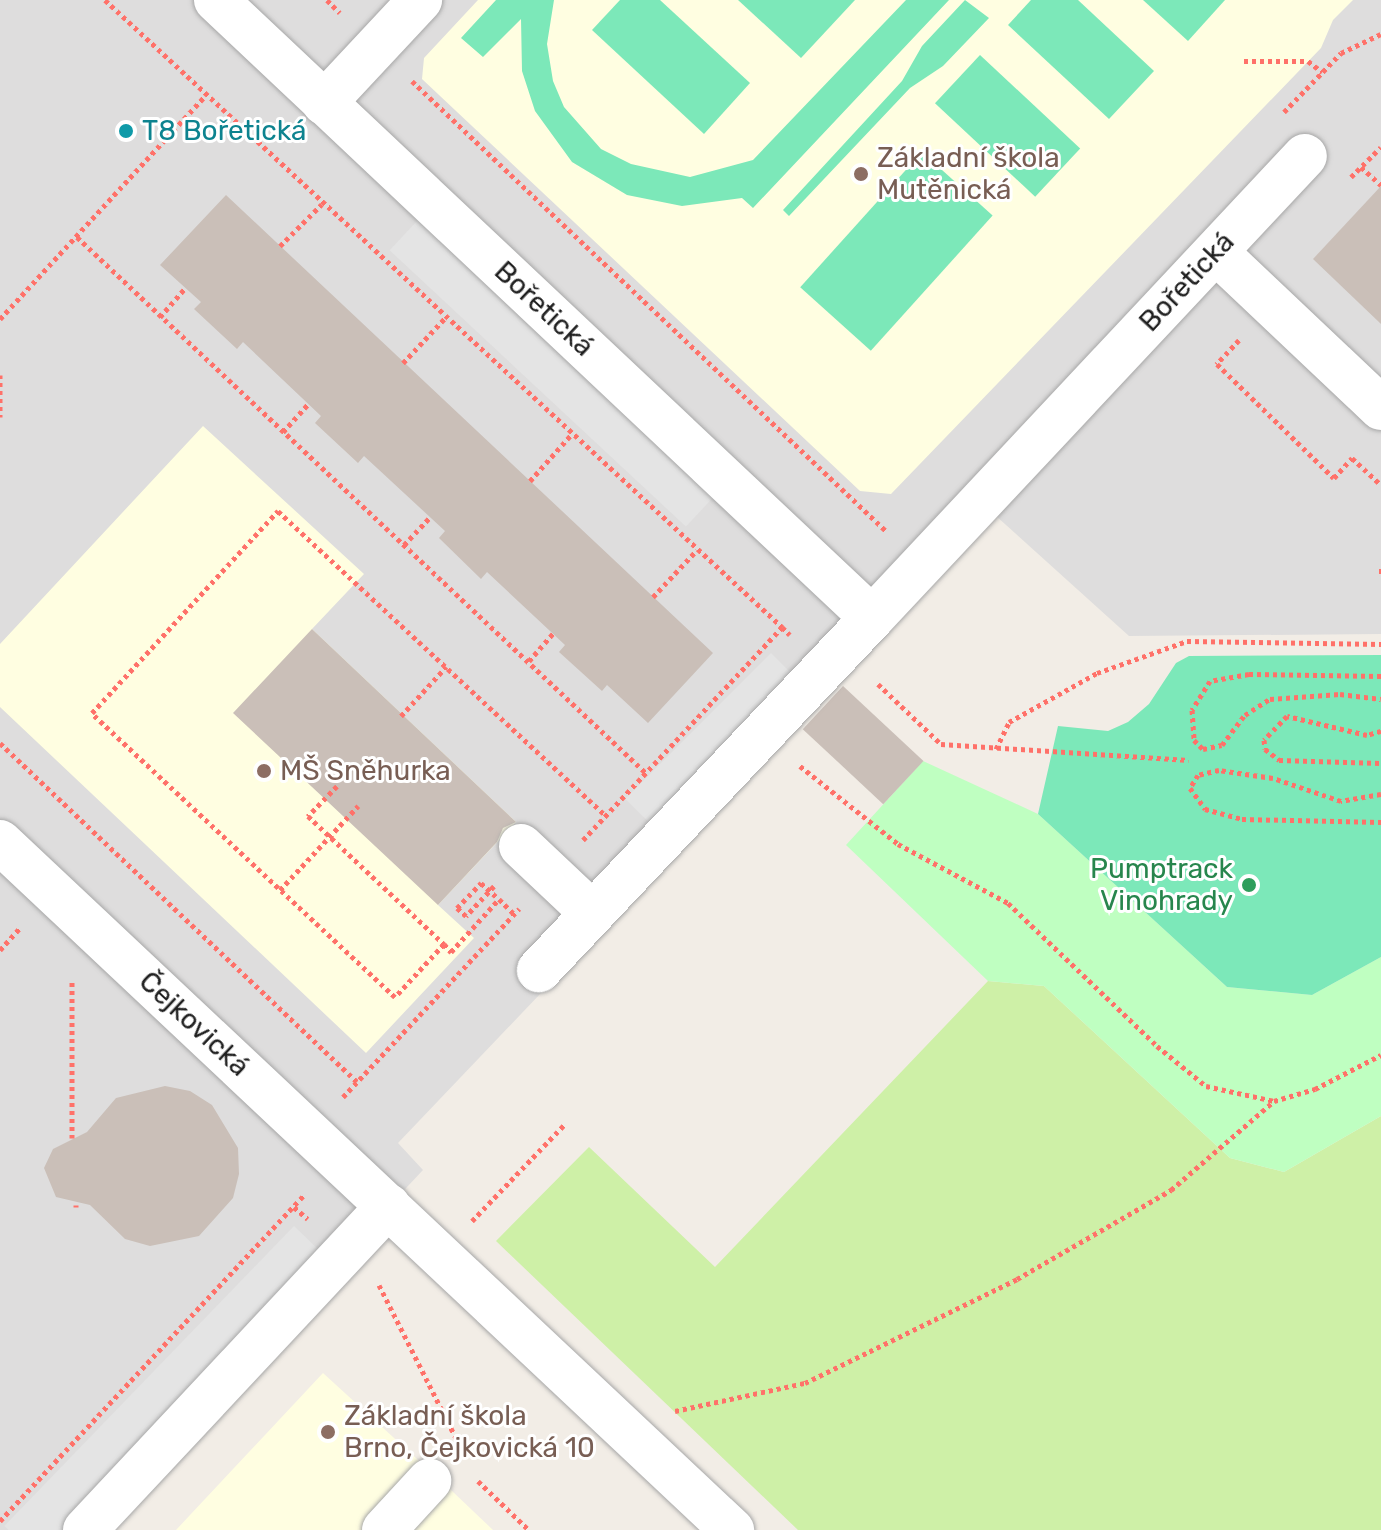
<!DOCTYPE html>
<html>
<head>
<meta charset="utf-8">
<style>
  body { margin:0 }
  #map { position:relative; width:1381px; height:1530px; overflow:hidden; background:#f2ede6; font-family:Rubik,sans-serif }
  div>[style] { position:absolute }
  [style*='--x'] { left:calc(var(--x)*1px); top:calc(var(--y)*1px); width:calc(var(--w)*1px); rotate:calc(var(--a)*1deg) }
  .residential>* { inset:0; background:#dedddd }
  .education>* { inset:0; background:#fffee1 }
  .grass>* { inset:0; background:#cef0a7 }
  .park>* { inset:0; background:#bfffc1 }
  .pitch>* { inset:0; background:#7ce8b9; transform-origin:0 0 }
  .parking>* { inset:0; background:#e4e4e4; transform-origin:0 0 }
  .building>* { inset:0; background:#cabfb8; transform-origin:0 0 }
  .path>* { height:5px; margin-top:-2.5px; transform-origin:0; background:repeating-linear-gradient(90deg,#ff7169 0 4px,transparent 0 8px) }
  .roads { filter:drop-shadow(0 0 2px #a7a7a7) drop-shadow(0 0 2px #a7a7a7) }
  .minor>* { height:44px; margin:-22px; padding:0 22px; transform-origin:22px; border-radius:22px; background:#fff }
  .dots>* { width:22px; height:22px; translate:-50% -50%; box-sizing:border-box; border:4px solid #fff; border-radius:50% }
  span { translate:-50% -50%; white-space:nowrap; text-align:center; line-height:1.15; -webkit-text-stroke:6px #fff; paint-order:stroke }
  .culture-label { font-size:28px; color:#0d838f }
  .left { translate:0 -50%; text-align:left }
  .education-label { font-size:28px; color:#785e54 }
  .street-label { font-size:28px; color:#202020 }
  .leisure-label { font-size:28px; color:#27864d }
  .right { translate:-100% -50%; text-align:right }
</style>
</head>
<body>
<div id="map">
  <div class="residential">
    <div style="clip-path:polygon(0 0,1381px 0,1381px 634px,1129px 636px,996px 516px,398px 1143px,423px 1170px,85px 1530px,0 1530px)"></div>
  </div>
  <div class="education">
    <div style="clip-path:polygon(478px 0,1353px 0,1333px 20px,1321px 48px,891px 494px,860px 491px,422px 79px,424px 58px)"></div>
    <div style="clip-path:polygon(203px 426px,364px 574px,312px 629px,516px 822px,438px 905px,474px 938px,366px 1053px,0 707px,0 644px)"></div>
    <div style="clip-path:polygon(323px 1373px,452px 1491px,493px 1530px,176px 1530px)"></div>
  </div>
  <div class="grass">
    <div style="clip-path:polygon(988px 981px,1044px 986px,1230px 1158px,1284px 1172px,1381px 1116px,1381px 1530px,798px 1530px,496px 1241px,589px 1147px,715px 1267px)"></div>
  </div>
  <div class="park">
    <div style="clip-path:polygon(923px 761px,1038px 814px,1227px 987px,1312px 995px,1381px 957px,1381px 1116px,1284px 1172px,1230px 1158px,1044px 986px,988px 981px,846px 845px)"></div>
  </div>
  <div class="pitch">
    <div style="clip-path:polygon(496px 0,554px 0,547px 44px,553px 81px,564px 107px,601px 149px,631px 164px,690px 177px,753px 160px,906px 0,949px 0,753px 208px,742px 198px,682px 206px,627px 195px,572px 162px,535px 111px,522px 71px,521px 19px,483px 57px,461px 38px)"></div>
    <div style="clip-path:polygon(620px 0,660px 0,750px 83px,704px 134px,592px 30px)"></div>
    <div style="clip-path:polygon(738px 0,855px 0,801px 58px)"></div>
    <div style="clip-path:polygon(965px 0,989px 18px,943px 66px,910px 88px,789px 216px,783px 210px,902px 81px,922px 46px)"></div>
    <div style="clip-path:polygon(1031px 0,1078px 0,1154px 71px,1109px 119px,1008px 25px)"></div>
    <div style="clip-path:polygon(1143px 0,1225px 0,1188px 41px)"></div>
    <div style="left:980px;top:55px;width:137px;height:66px;rotate:43deg"></div>
    <div style="left:922px;top:152px;width:95px;height:182px;rotate:42deg"></div>
    <div style="clip-path:polygon(1381px 655px,1381px 957px,1312px 995px,1227px 987px,1038px 814px,1058px 726px,1108px 731px,1128px 722px,1149px 704px,1176px 663px,1189px 656px)"></div>
  </div>
  <div class="parking">
    <div style="left:432px;top:205px;width:405px;height:62px;rotate:43deg"></div>
    <div style="left:771px;top:653px;width:49px;height:206px;rotate:45deg"></div>
    <div style="left:294px;top:1226px;width:55px;height:417px;rotate:44deg"></div>
  </div>
  <div class="building">
    <div style="clip-path:polygon(1381px 186px,1381px 324px,1313px 259px)"></div>
    <div style="clip-path:polygon(226px 195px,713px 653px,648px 723px,607px 685px,602px 691px,559px 652px,565px 645px,487px 572px,481px 579px,439px 538px,445px 531px,364px 456px,358px 463px,315px 423px,321px 416px,243px 342px,237px 349px,194px 309px,201px 302px,160px 265px)"></div>
    <div style="clip-path:polygon(312px 629px,516px 822px,503px 828px,497px 842px,438px 905px,233px 713px)"></div>
    <div style="left:843px;top:686px;width:110px;height:59px;rotate:43deg"></div>
    <div style="clip-path:polygon(165px 1086px,190px 1091px,212px 1105px,238px 1148px,239px 1174px,233px 1198px,199px 1236px,150px 1246px,125px 1239px,90px 1205px,56px 1197px,44px 1168px,53px 1149px,87px 1132px,116px 1098px)"></div>
  </div>
  <div class="path">
    <div style="--x:105;--y:0;--w:923;--a:42.8"></div>
    <div style="--x:327;--y:0;--w:18;--a:45"></div>
    <div style="--x:1244;--y:61;--w:64;--a:0"></div>
    <div style="--x:1308;--y:61;--w:18;--a:38"></div>
    <div style="--x:412;--y:81;--w:654;--a:43.51"></div>
    <div style="--x:1284;--y:112;--w:82;--a:-46"></div>
    <div style="--x:1341;--y:53;--w:44;--a:-25.4"></div>
    <div style="--x:1361;--y:167;--w:27;--a:42"></div>
    <div style="--x:1351;--y:177;--w:42;--a:-45"></div>
    <div style="--x:77;--y:237;--w:782;--a:43.29"></div>
    <div style="--x:280;--y:246;--w:59;--a:-45"></div>
    <div style="--x:160;--y:317;--w:38;--a:-49"></div>
    <div style="--x:0;--y:319;--w:303;--a:-47.4"></div>
    <div style="--x:1239;--y:340;--w:33;--a:133"></div>
    <div style="--x:1217;--y:364;--w:163;--a:44.3"></div>
    <div style="--x:1334;--y:478;--w:27;--a:-48"></div>
    <div style="--x:1352;--y:458;--w:40;--a:43"></div>
    <div style="--x:403;--y:363;--w:63;--a:-46.9"></div>
    <div style="--x:0;--y:375;--w:42;--a:90"></div>
    <div style="--x:283;--y:432;--w:38;--a:-48"></div>
    <div style="--x:530;--y:481;--w:62;--a:-48.3"></div>
    <div style="--x:404;--y:545;--w:38;--a:-47"></div>
    <div style="--x:1379;--y:571;--w:2;--a:0"></div>
    <div style="--x:653;--y:597;--w:64;--a:-46.9"></div>
    <div style="--x:529;--y:661;--w:37;--a:-49"></div>
    <div style="--x:1381;--y:676;--w:132;--a:-179.1"></div>
    <div style="--x:1249;--y:674;--w:40;--a:170"></div>
    <div style="--x:1210;--y:681;--w:34;--a:122"></div>
    <div style="--x:1192;--y:710;--w:30;--a:86"></div>
    <div style="--x:1194;--y:740;--w:13;--a:45"></div>
    <div style="--x:1203;--y:749;--w:19;--a:-12"></div>
    <div style="--x:1222;--y:745;--w:38;--a:-53"></div>
    <div style="--x:1245;--y:715;--w:30;--a:-33"></div>
    <div style="--x:1270;--y:699;--w:70;--a:-4.1"></div>
    <div style="--x:1340;--y:694;--w:41;--a:7"></div>
    <div style="--x:878;--y:684;--w:87;--a:43.6"></div>
    <div style="--x:941;--y:744;--w:248;--a:3.7"></div>
    <div style="--x:401;--y:716;--w:67;--a:-47.4"></div>
    <div style="--x:1381;--y:731;--w:15;--a:164"></div>
    <div style="--x:1367;--y:735;--w:82;--a:-166.6"></div>
    <div style="--x:1287;--y:716;--w:33;--a:134"></div>
    <div style="--x:1264;--y:740;--w:9;--a:84"></div>
    <div style="--x:1265;--y:749;--w:18;--a:38"></div>
    <div style="--x:1279;--y:760;--w:102;--a:1.7"></div>
    <div style="--x:0;--y:743;--w:492;--a:43.5"></div>
    <div style="--x:996;--y:749;--w:30;--a:-64"></div>
    <div style="--x:1009;--y:722;--w:101;--a:-29.1"></div>
    <div style="--x:1097;--y:673;--w:96;--a:-19.6"></div>
    <div style="--x:1187;--y:641;--w:194;--a:0.9"></div>
    <div style="--x:800;--y:766;--w:125;--a:38.5"></div>
    <div style="--x:898;--y:844;--w:125;--a:28.2"></div>
    <div style="--x:1008;--y:903;--w:207;--a:43.8"></div>
    <div style="--x:1157;--y:1046;--w:63;--a:39.2"></div>
    <div style="--x:1206;--y:1086;--w:70;--a:12.4"></div>
    <div style="--x:1274;--y:1101;--w:43;--a:-16.3"></div>
    <div style="--x:1315;--y:1089;--w:74;--a:-27.3"></div>
    <div style="--x:337;--y:786;--w:42;--a:134"></div>
    <div style="--x:308;--y:816;--w:187;--a:43.3"></div>
    <div style="--x:444;--y:944;--w:72;--a:132.8"></div>
    <div style="--x:395;--y:997;--w:415;--a:-136.9"></div>
    <div style="--x:92;--y:713;--w:275;--a:-47.4"></div>
    <div style="--x:278;--y:511;--w:448;--a:42.9"></div>
    <div style="--x:1381;--y:794;--w:41;--a:170.1"></div>
    <div style="--x:1341;--y:801;--w:72;--a:-161.3"></div>
    <div style="--x:1273;--y:778;--w:55;--a:-171.6"></div>
    <div style="--x:1219;--y:770;--w:22;--a:167"></div>
    <div style="--x:1198;--y:775;--w:15;--a:122"></div>
    <div style="--x:1190;--y:788;--w:26;--a:54"></div>
    <div style="--x:1205;--y:809;--w:38;--a:15"></div>
    <div style="--x:1242;--y:819;--w:139;--a:1.2"></div>
    <div style="--x:583;--y:840;--w:291;--a:-46.9"></div>
    <div style="--x:782;--y:627;--w:11;--a:45"></div>
    <div style="--x:494;--y:886;--w:41;--a:133"></div>
    <div style="--x:466;--y:916;--w:12;--a:-138"></div>
    <div style="--x:457;--y:908;--w:35;--a:-46"></div>
    <div style="--x:481;--y:883;--w:24;--a:42"></div>
    <div style="--x:280;--y:890;--w:115;--a:-47.1"></div>
    <div style="--x:444;--y:944;--w:11;--a:49"></div>
    <div style="--x:451;--y:952;--w:72;--a:-47.8"></div>
    <div style="--x:499;--y:899;--w:21;--a:45"></div>
    <div style="--x:0;--y:950;--w:31;--a:-48"></div>
    <div style="--x:343;--y:1097;--w:258;--a:-46.9"></div>
    <div style="--x:72;--y:1138;--w:159;--a:-90"></div>
    <div style="--x:76;--y:1205;--w:2;--a:90"></div>
    <div style="--x:294;--y:1207;--w:18;--a:41"></div>
    <div style="--x:472;--y:1221;--w:134;--a:-46.2"></div>
    <div style="--x:379;--y:1285;--w:174;--a:63.3"></div>
    <div style="--x:675;--y:1411;--w:133;--a:-12.2"></div>
    <div style="--x:805;--y:1383;--w:236;--a:-26.1"></div>
    <div style="--x:1017;--y:1279;--w:178;--a:-30"></div>
    <div style="--x:1171;--y:1190;--w:135;--a:-40.8"></div>
    <div style="--x:478;--y:1481;--w:71;--a:43.9"></div>
    <div style="--x:0;--y:1521;--w:447;--a:-47"></div>
  </div>
  <div class="roads">
    <div class="minor">
      <div style="--x:216;--y:0;--w:901;--a:43.29"></div>
      <div style="--x:872;--y:618;--w:485;--a:133.4"></div>
      <div style="--x:324;--y:103;--w:141;--a:-47"></div>
      <div style="--x:1216;--y:252;--w:227;--a:43.4"></div>
      <div style="--x:872;--y:618;--w:633;--a:-46.86"></div>
      <div style="--x:0;--y:842;--w:1005;--a:43.23"></div>
      <div style="--x:521;--y:846;--w:98;--a:43.3"></div>
      <div style="--x:85;--y:1530;--w:444;--a:-46.9"></div>
      <div style="--x:384;--y:1530;--w:67;--a:-47.4"></div>
    </div>
  </div>
  <div class="dots">
    <div style="left:126px;top:131px;background:#0f9aa8"></div>
    <div style="left:861px;top:174px;background:#8d6e63"></div>
    <div style="left:264px;top:771px;background:#8d6e63"></div>
    <div style="left:1249px;top:885px;background:#2e9e5b"></div>
    <div style="left:328px;top:1432px;background:#8d6e63"></div>
  </div>
  <div class="culture-label">
    <span class="left" style="left:142px;top:131px">T8 Bořetická</span>
  </div>
  <div class="education-label">
    <span class="left" style="left:877px;top:174px">Základní škola<br>Mutěnická</span>
    <span class="left" style="left:280px;top:771px">MŠ Sněhurka</span>
    <span class="left" style="left:344px;top:1432px">Základní škola<br>Brno, Čejkovická 10</span>
  </div>
  <div class="street-label">
    <span style="left:1187px;top:282px;rotate:-47deg">Bořetická</span>
    <span style="left:544px;top:309px;rotate:43deg">Bořetická</span>
    <span style="left:194px;top:1024px;rotate:43deg">Čejkovická</span>
  </div>
  <div class="leisure-label">
    <span class="right" style="left:1233px;top:885px">Pumptrack<br>Vinohrady</span>
  </div>
</div>
</body>
</html>
